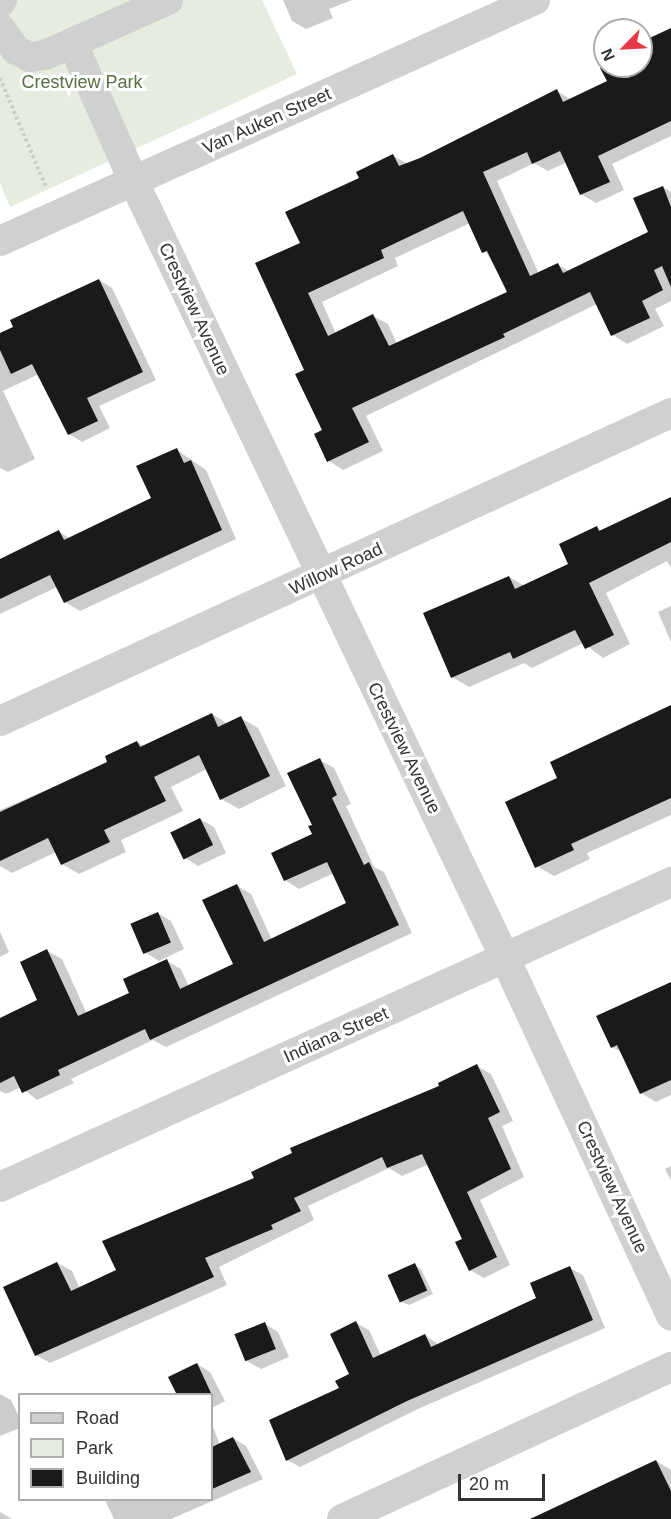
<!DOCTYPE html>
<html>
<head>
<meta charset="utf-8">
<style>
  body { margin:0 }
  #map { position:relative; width:671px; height:1519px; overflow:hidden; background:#fff; font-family:Helvetica,sans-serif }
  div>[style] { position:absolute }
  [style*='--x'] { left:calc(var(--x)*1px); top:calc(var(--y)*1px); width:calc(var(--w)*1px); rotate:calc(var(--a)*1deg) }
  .green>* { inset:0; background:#e6ecdf }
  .shadow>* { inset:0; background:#0003 }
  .building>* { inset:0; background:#1a1a1a; transform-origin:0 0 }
  .path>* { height:4px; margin-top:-2px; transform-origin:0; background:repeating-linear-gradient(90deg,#cdcdcd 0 3px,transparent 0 6px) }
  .minor>* { height:30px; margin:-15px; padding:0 15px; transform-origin:15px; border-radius:15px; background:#d0d0d0 }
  span { translate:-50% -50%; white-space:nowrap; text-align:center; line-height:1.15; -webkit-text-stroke:6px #fff; paint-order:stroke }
  .park-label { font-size:18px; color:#56703f }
  .street-label { font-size:18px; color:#333 }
  .legend { position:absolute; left:18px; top:1393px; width:195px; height:108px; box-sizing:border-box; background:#fff; border:2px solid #adadad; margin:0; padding:8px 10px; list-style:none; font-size:18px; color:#333 }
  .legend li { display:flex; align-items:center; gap:12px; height:30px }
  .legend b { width:30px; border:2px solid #adadad }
  .north { position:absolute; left:593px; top:18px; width:60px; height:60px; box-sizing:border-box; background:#fff; border:2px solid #adadad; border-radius:50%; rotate:246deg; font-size:16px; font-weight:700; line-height:24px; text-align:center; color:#333 }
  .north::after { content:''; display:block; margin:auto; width:21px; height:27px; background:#e63946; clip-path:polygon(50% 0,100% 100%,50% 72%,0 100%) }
  .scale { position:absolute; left:458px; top:1474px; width:87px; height:27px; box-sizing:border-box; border:3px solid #333; border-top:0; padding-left:8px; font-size:18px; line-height:21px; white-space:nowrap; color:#333; -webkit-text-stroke:4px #fff; paint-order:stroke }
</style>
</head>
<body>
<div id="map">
  <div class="green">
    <div style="clip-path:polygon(0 0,262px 0,297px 74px,10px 207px,0 183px)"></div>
  </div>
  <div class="shadow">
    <div style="clip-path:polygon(283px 0,352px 0,329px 9px,333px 18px,306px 29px,292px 21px)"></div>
    <div style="clip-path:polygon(evenodd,671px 32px,671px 136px,612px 164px,624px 190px,596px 203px,581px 194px,567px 162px,548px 171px,534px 163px,497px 181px,539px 274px,558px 265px,569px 271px,650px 233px,663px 187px,671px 192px,671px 301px,655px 309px,664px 326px,627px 344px,613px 335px,597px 304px,366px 416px,383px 451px,343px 470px,329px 461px,306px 371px,302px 244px,361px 179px,393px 156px,408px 164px,557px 91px,572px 100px,609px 82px,607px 66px,641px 66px,641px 48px,671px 32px,470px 223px,509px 293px,397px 344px,388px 324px,373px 316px,336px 334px,322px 302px,398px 266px,395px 258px,470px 223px)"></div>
    <div style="clip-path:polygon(99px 280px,112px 288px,156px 380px,99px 406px,110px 428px,82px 442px,69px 434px,39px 374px,3px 391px,35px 459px,8px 472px,0 468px,0 334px)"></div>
    <div style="clip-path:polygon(177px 450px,206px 470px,236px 539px,80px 611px,65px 602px,57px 587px,0 614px,0 560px,59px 532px,71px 539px,152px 499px)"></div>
    <div style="clip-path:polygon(671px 500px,671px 568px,667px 561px,606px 593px,630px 644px,603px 658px,583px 643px,532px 668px,524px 663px,469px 687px,452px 677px,509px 577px,525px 586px,570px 565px,597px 528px,602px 531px)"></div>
    <div style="clip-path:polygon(671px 606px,671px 642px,658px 612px)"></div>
    <div style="clip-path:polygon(671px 707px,671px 815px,587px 853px,590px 859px,554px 876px,537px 866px)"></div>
    <div style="clip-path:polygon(212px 714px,228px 724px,241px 718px,258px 728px,286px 786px,239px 809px,221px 799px,207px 769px,171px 787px,183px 811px,121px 840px,126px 852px,79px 874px,62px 864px,56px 852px,12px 873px,0 866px,0 810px,109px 763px,137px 742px,144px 746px)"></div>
    <div style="clip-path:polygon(320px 760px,334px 768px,351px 804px,346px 806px,374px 867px,384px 872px,412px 933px,166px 1047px,153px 1040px,71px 1079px,74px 1083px,37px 1100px,21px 1087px,6px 1094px,0 1091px,0 1019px,39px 1001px,47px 951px,62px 959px,87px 1014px,131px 993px,167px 961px,181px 969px,189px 987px,235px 965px,236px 885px,251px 894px,272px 940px,348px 904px,334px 873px,299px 889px,285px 880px,314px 835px)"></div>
    <div style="clip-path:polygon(200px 819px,214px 827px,226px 853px,198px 866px,185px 858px)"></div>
    <div style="clip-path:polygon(158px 913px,171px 921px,184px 949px,159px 961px,146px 953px)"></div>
    <div style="clip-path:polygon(0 932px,9px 952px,0 957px)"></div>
    <div style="clip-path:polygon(671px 982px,671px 1095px,656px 1102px,641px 1093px,623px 1053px,612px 1047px)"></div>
    <div style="clip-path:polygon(477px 1066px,491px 1074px,513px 1121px,502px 1126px,524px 1177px,480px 1200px,510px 1265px,484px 1278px,470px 1270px,464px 1239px,429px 1164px,402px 1176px,389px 1168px,308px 1206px,314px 1220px,219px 1267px,227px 1285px,50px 1363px,36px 1355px,57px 1263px,72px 1271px,80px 1289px,118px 1271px,256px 1179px)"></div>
    <div style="clip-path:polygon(671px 1166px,671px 1180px,665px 1169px)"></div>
    <div style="clip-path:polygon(414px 1265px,421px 1269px,433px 1294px,409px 1305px,402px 1302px)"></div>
    <div style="clip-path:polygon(570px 1268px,583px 1275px,605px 1328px,420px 1408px,300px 1467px,287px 1460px,351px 1375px,356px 1323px,369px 1330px,381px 1356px,425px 1335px,439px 1345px,538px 1298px)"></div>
    <div style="clip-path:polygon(265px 1324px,278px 1332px,289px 1357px,261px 1369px,247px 1361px)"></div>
    <div style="clip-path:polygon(197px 1364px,210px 1372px,225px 1401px,212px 1408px,212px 1394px)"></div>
    <div style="clip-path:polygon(0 1394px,11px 1400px,20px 1419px,20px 1428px,0 1436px)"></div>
    <div style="clip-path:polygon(212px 1424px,220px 1445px,233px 1438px,246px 1446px,263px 1479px,171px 1519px,114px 1519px,105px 1500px,212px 1500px)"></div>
    <div style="clip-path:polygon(656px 1461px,671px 1470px,671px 1519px,534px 1519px)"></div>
    <div style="clip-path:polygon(0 1512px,12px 1519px,0 1519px)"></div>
  </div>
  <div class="building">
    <div style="clip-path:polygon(evenodd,671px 28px,671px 121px,598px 156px,610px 182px,580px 195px,560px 151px,532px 164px,527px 152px,483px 172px,530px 276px,558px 263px,563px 273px,648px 232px,633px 198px,663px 186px,671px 207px,671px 287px,662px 266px,654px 270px,663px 290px,642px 301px,650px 318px,611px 336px,590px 292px,503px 334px,505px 337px,352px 408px,369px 442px,327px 462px,314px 434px,322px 430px,295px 374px,304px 370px,255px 263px,300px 243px,285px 212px,359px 178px,356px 172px,393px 154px,399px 166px,420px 158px,557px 89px,563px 102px,607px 81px,600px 68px,605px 66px,641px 66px,641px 42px,671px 28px,463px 211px,482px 253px,487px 251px,507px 292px,389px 346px,373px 314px,328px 336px,308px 293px,384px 258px,381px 250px,463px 211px)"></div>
    <div style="clip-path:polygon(99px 279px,143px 372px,87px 398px,98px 421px,68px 435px,32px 364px,11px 374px,0 350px,0 333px,13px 327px,10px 320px)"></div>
    <div style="clip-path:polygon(177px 448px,184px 463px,191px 460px,222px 530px,64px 603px,50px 575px,0 599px,0 559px,59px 530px,64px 540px,151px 498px,136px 466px)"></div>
    <div style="clip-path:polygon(671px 497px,671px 542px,589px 583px,614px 635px,585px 649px,575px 630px,513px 659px,510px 652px,451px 678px,423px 613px,509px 576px,515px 589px,568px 564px,559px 544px,597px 526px,599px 531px)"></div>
    <div style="clip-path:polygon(671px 705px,671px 798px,571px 844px,574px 850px,535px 868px,505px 802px,557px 778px,550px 762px)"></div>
    <div style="clip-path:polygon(212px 713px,218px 727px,241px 716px,270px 776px,220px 800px,199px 755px,154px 777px,166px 801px,104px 830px,110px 842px,61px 865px,48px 838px,0 861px,0 812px,107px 762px,105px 756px,137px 741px,140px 747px)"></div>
    <div style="clip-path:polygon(320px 758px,337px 795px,332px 798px,364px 865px,369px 862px,399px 925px,150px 1040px,145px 1029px,58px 1070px,60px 1075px,22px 1093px,14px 1076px,0 1083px,0 1018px,37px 1000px,20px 962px,47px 949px,78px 1016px,129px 993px,123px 979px,167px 959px,180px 989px,233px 964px,202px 900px,237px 884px,264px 942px,346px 903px,327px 862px,284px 881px,271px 853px,312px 834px,308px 826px,312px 825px,287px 773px)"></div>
    <div style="left:200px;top:818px;width:30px;height:33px;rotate:64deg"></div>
    <div style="left:158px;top:912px;width:33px;height:30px;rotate:67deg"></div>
    <div style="clip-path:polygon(671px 982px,671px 1080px,640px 1094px,617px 1045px,611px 1048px,596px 1016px)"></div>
    <div style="clip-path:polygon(477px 1064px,500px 1112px,488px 1118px,511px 1169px,467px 1192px,497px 1257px,469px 1271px,455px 1242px,462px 1239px,422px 1154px,387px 1168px,382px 1157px,294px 1198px,301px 1211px,271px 1225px,273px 1229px,205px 1258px,214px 1277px,35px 1356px,3px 1287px,57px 1262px,71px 1291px,116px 1270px,102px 1241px,254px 1178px,251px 1172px,292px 1153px,290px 1148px,439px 1086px,438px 1083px)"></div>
    <div style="left:415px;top:1263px;width:30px;height:30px;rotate:66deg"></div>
    <div style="clip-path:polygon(570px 1266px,593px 1320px,407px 1401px,286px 1461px,269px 1420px,339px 1388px,335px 1381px,349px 1374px,330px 1334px,356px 1321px,373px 1358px,425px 1334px,431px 1347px,536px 1298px,530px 1283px)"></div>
    <div style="left:265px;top:1322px;width:29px;height:33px;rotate:68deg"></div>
    <div style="clip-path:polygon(197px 1363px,212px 1395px,177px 1395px,168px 1377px)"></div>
    <div style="clip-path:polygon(233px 1437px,251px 1472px,212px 1489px,212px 1447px)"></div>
    <div style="clip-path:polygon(656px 1460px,671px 1491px,671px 1519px,530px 1519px)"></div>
  </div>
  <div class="path">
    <div style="--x:0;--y:78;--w:118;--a:67.1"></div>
  </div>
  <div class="minor">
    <div style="--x:0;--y:3;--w:4;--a:-56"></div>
    <div style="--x:0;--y:28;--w:27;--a:54"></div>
    <div style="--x:16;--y:50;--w:16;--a:27"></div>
    <div style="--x:30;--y:57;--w:15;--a:-8"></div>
    <div style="--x:45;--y:55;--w:135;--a:-24.1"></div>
    <div style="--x:73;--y:44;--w:151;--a:66.2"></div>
    <div style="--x:134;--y:182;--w:860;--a:64.45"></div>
    <div style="--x:505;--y:958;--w:394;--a:65.1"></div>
    <div style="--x:0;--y:241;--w:587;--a:-24.25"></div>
    <div style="--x:0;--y:721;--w:738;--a:-24.66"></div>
    <div style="--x:0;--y:1187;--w:737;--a:-24.44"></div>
    <div style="--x:342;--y:1519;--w:362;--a:-24.8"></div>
  </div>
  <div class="park-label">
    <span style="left:82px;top:82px">Crestview Park</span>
  </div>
  <div class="street-label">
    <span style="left:267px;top:121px;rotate:-24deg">Van Auken Street</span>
    <span style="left:194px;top:309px;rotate:65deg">Crestview Avenue</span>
    <span style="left:336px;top:569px;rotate:-25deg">Willow Road</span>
    <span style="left:404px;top:748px;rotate:64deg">Crestview Avenue</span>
    <span style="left:336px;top:1035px;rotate:-24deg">Indiana Street</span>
    <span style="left:612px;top:1187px;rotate:65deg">Crestview Avenue</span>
  </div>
  <ul class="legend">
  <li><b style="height:8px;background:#d0d0d0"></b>Road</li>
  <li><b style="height:16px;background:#e6ecdf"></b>Park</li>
  <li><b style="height:16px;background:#1a1a1a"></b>Building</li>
  </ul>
  <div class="north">N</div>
  <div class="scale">20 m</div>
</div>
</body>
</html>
